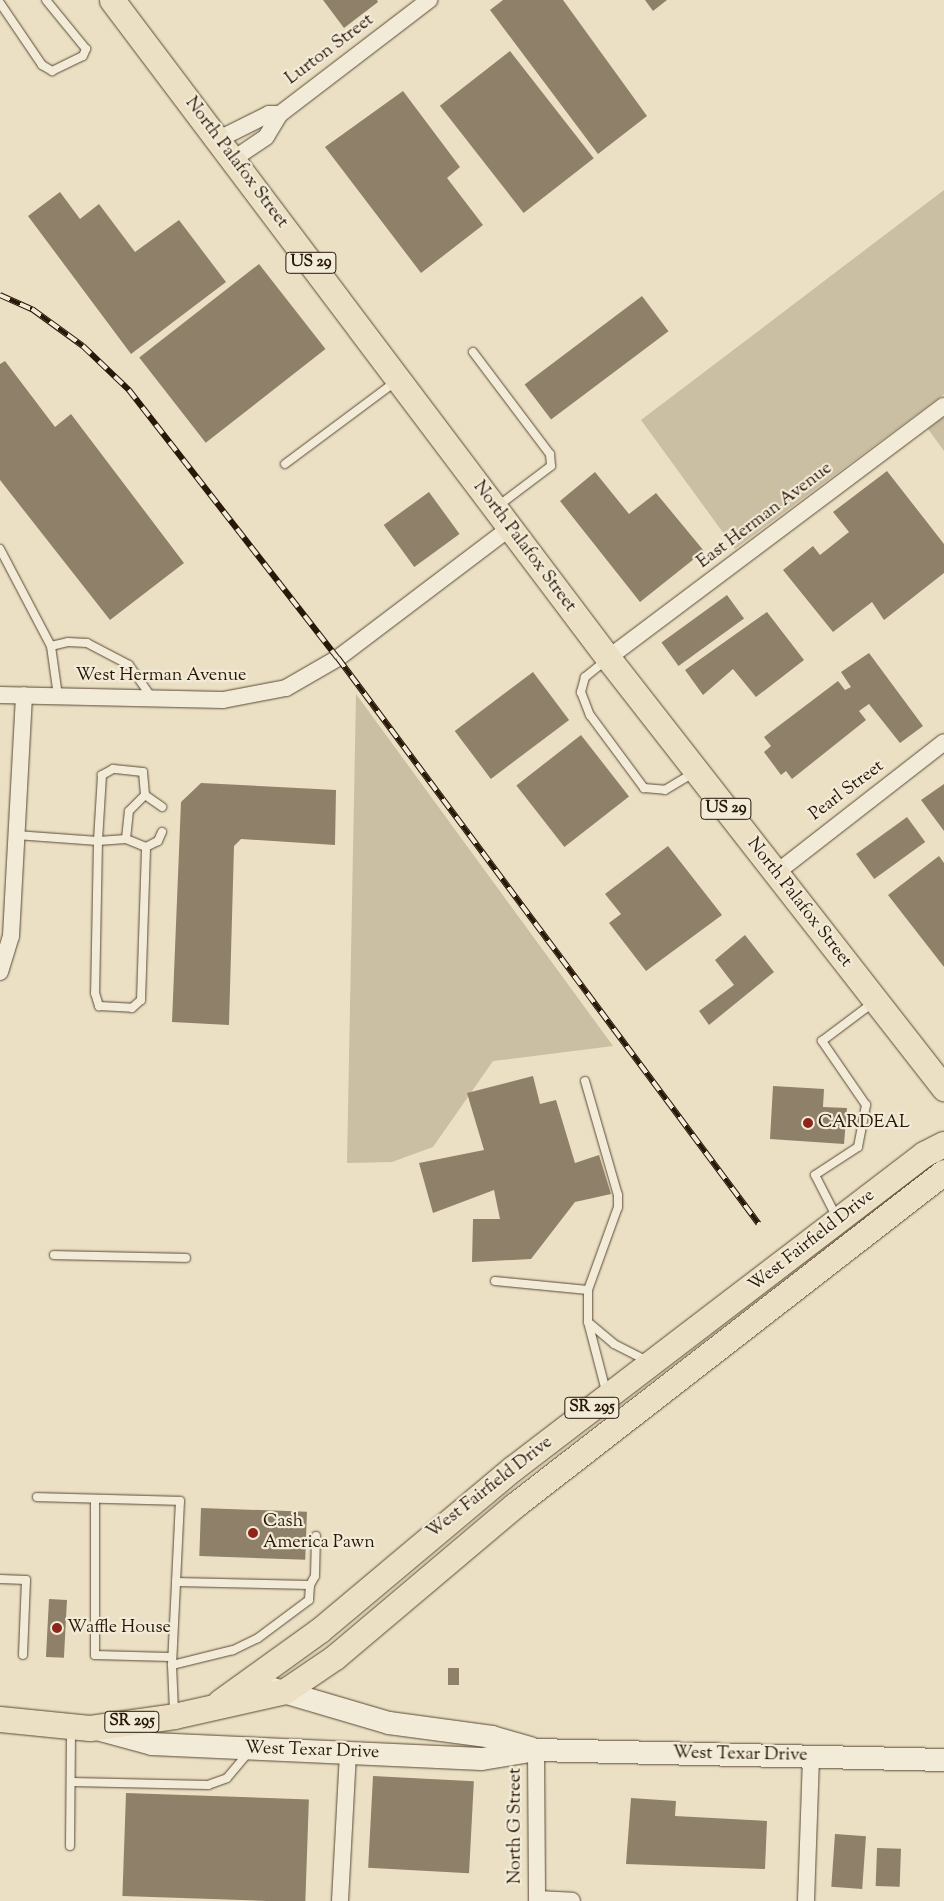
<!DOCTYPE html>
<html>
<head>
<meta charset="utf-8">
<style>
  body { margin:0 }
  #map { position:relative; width:944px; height:1901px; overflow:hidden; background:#ebe0c3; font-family:"Sorts Mill Goudy",serif }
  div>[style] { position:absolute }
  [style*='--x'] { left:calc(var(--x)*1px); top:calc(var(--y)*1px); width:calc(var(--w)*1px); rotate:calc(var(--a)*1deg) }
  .green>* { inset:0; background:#cabea3 }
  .building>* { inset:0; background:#8e8069; transform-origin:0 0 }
  .roads { filter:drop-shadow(0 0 1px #5a4937) drop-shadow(0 0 1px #5a4937) }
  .lane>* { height:8px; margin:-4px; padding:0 4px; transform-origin:4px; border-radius:4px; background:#f2ebd8 }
  .street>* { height:16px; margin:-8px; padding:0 8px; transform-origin:8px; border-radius:8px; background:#f2ebd8 }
  .secondary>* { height:22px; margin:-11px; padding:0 11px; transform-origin:11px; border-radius:11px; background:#f2ebd8 }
  .primary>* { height:25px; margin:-12.5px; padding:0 12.5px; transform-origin:12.5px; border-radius:12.5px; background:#ebe0c3 }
  .rail>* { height:5.5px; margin-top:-2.75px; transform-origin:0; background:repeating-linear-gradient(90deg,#f2ebd8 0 11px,#291708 0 22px); box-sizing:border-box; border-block:1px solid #291708 }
  .dots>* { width:14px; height:14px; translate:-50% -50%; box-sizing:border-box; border:2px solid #f2ebd8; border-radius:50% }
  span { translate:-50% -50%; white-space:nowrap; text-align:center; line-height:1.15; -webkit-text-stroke:4.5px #f2ebd8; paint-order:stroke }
  .shield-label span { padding:1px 4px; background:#f2ebd8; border:1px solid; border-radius:4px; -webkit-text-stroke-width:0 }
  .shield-label { font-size:16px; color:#291708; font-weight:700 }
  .street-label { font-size:18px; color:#291708 }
  .poi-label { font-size:18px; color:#291708 }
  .left { translate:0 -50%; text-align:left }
</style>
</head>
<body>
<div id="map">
  <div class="green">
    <div style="clip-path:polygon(944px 190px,944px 394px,735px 549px,641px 420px)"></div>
    <div style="clip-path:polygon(944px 417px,944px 451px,928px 429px)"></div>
    <div style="clip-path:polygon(356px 694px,613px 1046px,493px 1061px,433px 1147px,392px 1162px,347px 1163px)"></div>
  </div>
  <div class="building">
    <div style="clip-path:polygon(323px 0,377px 0,378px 2px,344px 28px)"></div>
    <div style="clip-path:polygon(503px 0,563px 0,647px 116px,598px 154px,490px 10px)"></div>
    <div style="clip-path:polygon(645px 0,667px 0,653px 11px)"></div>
    <div style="left:510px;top:51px;width:136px;height:89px;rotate:52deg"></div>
    <div style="clip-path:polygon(403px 91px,460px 167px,447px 178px,483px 225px,421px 273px,325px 147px)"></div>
    <div style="clip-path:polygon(60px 192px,80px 219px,99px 204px,135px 252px,179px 220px,226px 282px,131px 354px,28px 216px)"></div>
    <div style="left:259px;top:264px;width:108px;height:152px;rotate:52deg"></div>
    <div style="left:642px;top:296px;width:44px;height:147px;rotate:53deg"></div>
    <div style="clip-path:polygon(5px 361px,55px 427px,71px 414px,184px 563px,110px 620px,0 480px,0 364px)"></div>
    <div style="clip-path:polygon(887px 471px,944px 544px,944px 573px,884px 620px,872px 602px,833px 632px,783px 570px,813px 546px,820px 555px,849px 532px,833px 512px)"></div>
    <div style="clip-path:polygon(595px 472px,629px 514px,656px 493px,704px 551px,640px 602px,560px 501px)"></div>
    <div style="left:429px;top:492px;width:52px;height:56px;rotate:54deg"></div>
    <div style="left:727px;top:595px;width:29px;height:81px;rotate:54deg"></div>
    <div style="clip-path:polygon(767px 612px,804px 660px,756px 697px,733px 669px,703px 695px,685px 670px)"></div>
    <div style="clip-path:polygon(869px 653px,923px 726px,900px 743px,869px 704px,859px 711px,866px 720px,792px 779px,786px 771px,781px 775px,764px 752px,771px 746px,764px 737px,838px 681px,845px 690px,851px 687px,841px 672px)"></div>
    <div style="left:533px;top:672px;width:60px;height:98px;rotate:53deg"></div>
    <div style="left:581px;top:735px;width:78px;height:82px;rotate:52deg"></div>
    <div style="clip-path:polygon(201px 783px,336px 790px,335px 845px,241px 839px,234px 846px,229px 1025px,172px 1022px,181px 802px)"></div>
    <div style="clip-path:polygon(944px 784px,944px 831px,921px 800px)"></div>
    <div style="left:907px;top:817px;width:31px;height:63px;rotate:54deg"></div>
    <div style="clip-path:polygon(668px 846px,722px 915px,646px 971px,609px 923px,621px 914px,605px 894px)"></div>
    <div style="clip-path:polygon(939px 856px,944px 863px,944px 967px,888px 895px)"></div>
    <div style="clip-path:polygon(745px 935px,774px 972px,709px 1025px,699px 1011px,734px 985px,715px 960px)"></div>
    <div style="clip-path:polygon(533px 1076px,540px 1104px,556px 1100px,575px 1163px,599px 1155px,611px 1194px,575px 1202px,531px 1259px,472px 1262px,473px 1219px,500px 1219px,494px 1190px,433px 1213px,419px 1163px,484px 1150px,467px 1093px)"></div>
    <div style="clip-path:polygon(773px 1086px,824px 1089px,823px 1107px,847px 1108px,844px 1144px,770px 1139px)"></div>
    <div style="left:201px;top:1508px;width:106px;height:48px;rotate:2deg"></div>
    <div style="left:49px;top:1599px;width:18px;height:58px;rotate:3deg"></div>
    <div style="left:448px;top:1668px;width:11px;height:17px"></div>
    <div style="left:373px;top:1776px;width:101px;height:92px;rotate:3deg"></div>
    <div style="left:126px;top:1793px;width:183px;height:103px;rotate:2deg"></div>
    <div style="clip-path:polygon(631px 1798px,676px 1801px,675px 1816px,767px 1821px,765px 1869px,626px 1864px)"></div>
    <div style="left:835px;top:1834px;width:31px;height:53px;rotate:4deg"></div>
    <div style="left:877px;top:1848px;width:24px;height:38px;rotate:2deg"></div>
  </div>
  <div class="roads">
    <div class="lane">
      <div style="--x:0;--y:3;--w:75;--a:55.9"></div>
      <div style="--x:42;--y:65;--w:12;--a:31"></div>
      <div style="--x:52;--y:71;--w:34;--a:-26"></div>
      <div style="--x:83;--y:56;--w:8;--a:-67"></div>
      <div style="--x:86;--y:49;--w:63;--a:-129.2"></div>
      <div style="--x:473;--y:352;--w:128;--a:53"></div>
      <div style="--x:550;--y:454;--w:12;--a:85"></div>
      <div style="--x:551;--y:466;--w:66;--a:143"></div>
      <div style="--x:285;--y:464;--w:137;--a:-36.7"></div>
      <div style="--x:0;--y:549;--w:110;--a:62.3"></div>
      <div style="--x:605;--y:661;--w:26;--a:141"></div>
      <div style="--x:585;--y:677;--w:16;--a:105"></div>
      <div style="--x:581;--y:692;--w:25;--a:69"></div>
      <div style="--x:590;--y:715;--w:91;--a:53.5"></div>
      <div style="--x:644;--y:788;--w:21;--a:5"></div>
      <div style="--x:665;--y:790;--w:33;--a:-31"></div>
      <div style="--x:58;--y:696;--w:50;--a:-98"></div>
      <div style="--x:51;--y:646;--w:17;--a:-13"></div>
      <div style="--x:68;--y:642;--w:19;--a:3"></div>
      <div style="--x:87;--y:643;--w:47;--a:27.6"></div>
      <div style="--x:129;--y:665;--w:39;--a:55"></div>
      <div style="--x:145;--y:795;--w:23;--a:-95"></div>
      <div style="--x:143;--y:772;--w:30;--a:-174"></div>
      <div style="--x:113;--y:769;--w:13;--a:151"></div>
      <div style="--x:102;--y:775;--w:66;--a:93.5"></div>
      <div style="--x:98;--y:841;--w:28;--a:-4"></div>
      <div style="--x:126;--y:839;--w:22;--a:22"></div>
      <div style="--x:146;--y:847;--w:13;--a:-27"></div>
      <div style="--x:158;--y:841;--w:10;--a:-66"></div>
      <div style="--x:145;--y:795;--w:21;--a:35"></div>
      <div style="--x:16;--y:835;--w:82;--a:4.2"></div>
      <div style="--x:98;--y:841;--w:152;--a:91.1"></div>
      <div style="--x:95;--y:993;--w:14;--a:73"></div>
      <div style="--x:99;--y:1006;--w:33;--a:3"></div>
      <div style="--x:132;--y:1008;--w:12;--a:-42"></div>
      <div style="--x:141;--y:1000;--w:153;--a:-88.1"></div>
      <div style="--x:126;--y:839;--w:28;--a:-84"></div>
      <div style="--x:129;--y:811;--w:23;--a:-45"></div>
      <div style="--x:585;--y:1081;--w:119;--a:73.9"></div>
      <div style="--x:618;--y:1195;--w:12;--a:90"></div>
      <div style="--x:618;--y:1207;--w:88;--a:109.9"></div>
      <div style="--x:588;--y:1290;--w:32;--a:90"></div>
      <div style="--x:836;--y:1216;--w:46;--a:-117.1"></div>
      <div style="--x:815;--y:1175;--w:51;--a:-33.1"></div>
      <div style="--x:858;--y:1147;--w:43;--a:-79.2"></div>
      <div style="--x:866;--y:1105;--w:78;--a:-124.5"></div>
      <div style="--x:822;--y:1041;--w:65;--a:-36.9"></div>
      <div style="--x:54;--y:1255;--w:132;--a:1.3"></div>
      <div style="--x:495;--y:1281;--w:93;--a:5.5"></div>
      <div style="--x:606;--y:1391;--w:71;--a:-104.6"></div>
      <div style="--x:588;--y:1322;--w:34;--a:40"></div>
      <div style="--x:614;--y:1344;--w:37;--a:27"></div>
      <div style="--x:37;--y:1497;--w:143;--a:1.6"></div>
      <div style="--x:180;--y:1501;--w:81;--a:92.8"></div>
      <div style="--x:95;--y:1500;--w:155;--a:90"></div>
      <div style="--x:95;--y:1655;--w:75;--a:1.5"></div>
      <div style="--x:0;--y:1579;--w:26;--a:2"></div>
      <div style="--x:26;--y:1580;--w:75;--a:92.3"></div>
      <div style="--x:310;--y:1585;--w:10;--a:-61"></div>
      <div style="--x:315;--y:1576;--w:40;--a:-88.6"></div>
      <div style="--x:172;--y:1665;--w:83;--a:-87.2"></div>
      <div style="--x:176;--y:1582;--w:134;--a:1.3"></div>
      <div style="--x:310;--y:1585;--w:15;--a:94"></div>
      <div style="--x:309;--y:1600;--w:64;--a:143.3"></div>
      <div style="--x:258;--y:1638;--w:28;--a:154"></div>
      <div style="--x:233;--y:1650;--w:63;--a:166.2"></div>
      <div style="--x:172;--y:1665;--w:46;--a:87.5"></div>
      <div style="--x:72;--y:1782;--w:136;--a:1.3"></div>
      <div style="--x:208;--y:1785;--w:20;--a:-20"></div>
      <div style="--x:227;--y:1778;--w:34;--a:-50"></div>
      <div style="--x:70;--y:1846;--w:115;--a:-89.5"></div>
    </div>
    <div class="street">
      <div style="--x:217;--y:140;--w:58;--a:-26.6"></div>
      <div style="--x:269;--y:114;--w:11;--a:0"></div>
      <div style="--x:232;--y:160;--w:41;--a:-34.1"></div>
      <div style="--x:266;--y:137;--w:27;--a:-59"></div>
      <div style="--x:280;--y:114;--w:188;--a:-37.4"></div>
      <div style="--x:608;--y:658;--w:420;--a:-36.9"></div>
      <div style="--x:0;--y:695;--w:223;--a:1.3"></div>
      <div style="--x:223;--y:700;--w:64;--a:-10.8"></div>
      <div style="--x:286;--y:688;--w:60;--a:-30"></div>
      <div style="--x:338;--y:658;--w:216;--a:-37.1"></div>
      <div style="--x:776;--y:873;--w:213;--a:-37.9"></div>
      <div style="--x:0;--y:972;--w:38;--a:-73"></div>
      <div style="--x:11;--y:936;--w:241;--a:-86.9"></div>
      <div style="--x:536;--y:1750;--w:151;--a:89.6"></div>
      <div style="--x:537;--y:1899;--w:35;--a:3"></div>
      <div style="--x:340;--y:1901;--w:149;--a:-86.9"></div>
      <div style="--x:806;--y:1901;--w:145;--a:-88"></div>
    </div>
    <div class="secondary">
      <div style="--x:270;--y:1688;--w:124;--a:16.4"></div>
      <div style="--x:389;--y:1723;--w:104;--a:7.7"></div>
      <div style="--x:492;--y:1737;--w:40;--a:16"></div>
      <div style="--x:93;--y:1728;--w:61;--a:15.2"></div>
      <div style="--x:152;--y:1744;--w:330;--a:2.6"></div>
      <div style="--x:482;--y:1759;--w:55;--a:-9.5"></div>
      <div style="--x:536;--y:1750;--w:408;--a:1.4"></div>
    </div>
    <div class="primary">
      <div style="--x:112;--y:0;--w:824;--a:52.99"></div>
      <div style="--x:608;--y:658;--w:546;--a:52"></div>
      <div style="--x:220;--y:1702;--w:123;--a:-35.8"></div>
      <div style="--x:320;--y:1630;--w:251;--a:-40"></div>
      <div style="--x:512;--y:1469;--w:519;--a:-37.4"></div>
      <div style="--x:924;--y:1154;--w:22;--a:-27"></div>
      <div style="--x:0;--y:1719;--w:90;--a:5.7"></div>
      <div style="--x:90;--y:1728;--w:85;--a:-8.1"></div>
      <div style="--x:174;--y:1716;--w:114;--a:-12.7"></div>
      <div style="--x:285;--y:1691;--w:60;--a:-34.2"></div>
      <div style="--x:335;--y:1657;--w:236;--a:-40.2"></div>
      <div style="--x:515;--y:1505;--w:543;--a:-37.82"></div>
    </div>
  </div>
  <div class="rail">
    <div style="--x:0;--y:295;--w:35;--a:24"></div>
    <div style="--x:32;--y:309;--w:63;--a:36"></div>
    <div style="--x:83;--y:346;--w:64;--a:43.7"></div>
    <div style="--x:129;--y:390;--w:340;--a:52.1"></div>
    <div style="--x:338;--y:658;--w:705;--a:53.36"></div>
  </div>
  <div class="dots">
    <div style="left:808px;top:1123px;background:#8f2418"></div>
    <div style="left:253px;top:1533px;background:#8f2418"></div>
    <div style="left:57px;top:1628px;background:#8f2418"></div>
  </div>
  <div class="shield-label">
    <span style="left:311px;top:263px">US 29</span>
    <span style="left:726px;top:809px">US 29</span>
    <span style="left:592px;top:1408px">SR 295</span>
    <span style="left:132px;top:1722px">SR 295</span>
  </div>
  <div class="street-label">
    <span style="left:330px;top:50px;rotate:-37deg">Lurton Street</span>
    <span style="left:236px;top:163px;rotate:53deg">North Palafox Street</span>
    <span style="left:765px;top:516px;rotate:-37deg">East Herman Avenue</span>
    <span style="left:524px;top:547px;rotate:53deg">North Palafox Street</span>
    <span style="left:161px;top:676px">West Herman Avenue</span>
    <span style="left:847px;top:791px;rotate:-37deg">Pearl Street</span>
    <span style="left:799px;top:903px;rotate:52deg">North Palafox Street</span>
    <span style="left:812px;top:1241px;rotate:-38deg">West Fairfield Drive</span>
    <span style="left:490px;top:1488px;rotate:-38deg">West Fairfield Drive</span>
    <span style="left:312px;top:1751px;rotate:2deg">West Texar Drive</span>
    <span style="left:740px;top:1755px;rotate:1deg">West Texar Drive</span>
    <span style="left:516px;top:1826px;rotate:-90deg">North G Street</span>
  </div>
  <div class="poi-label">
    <span class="left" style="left:818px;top:1123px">CARDEAL</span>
    <span class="left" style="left:263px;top:1533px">Cash<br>America Pawn</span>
    <span class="left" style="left:67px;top:1628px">Waffle House</span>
  </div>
</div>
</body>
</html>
